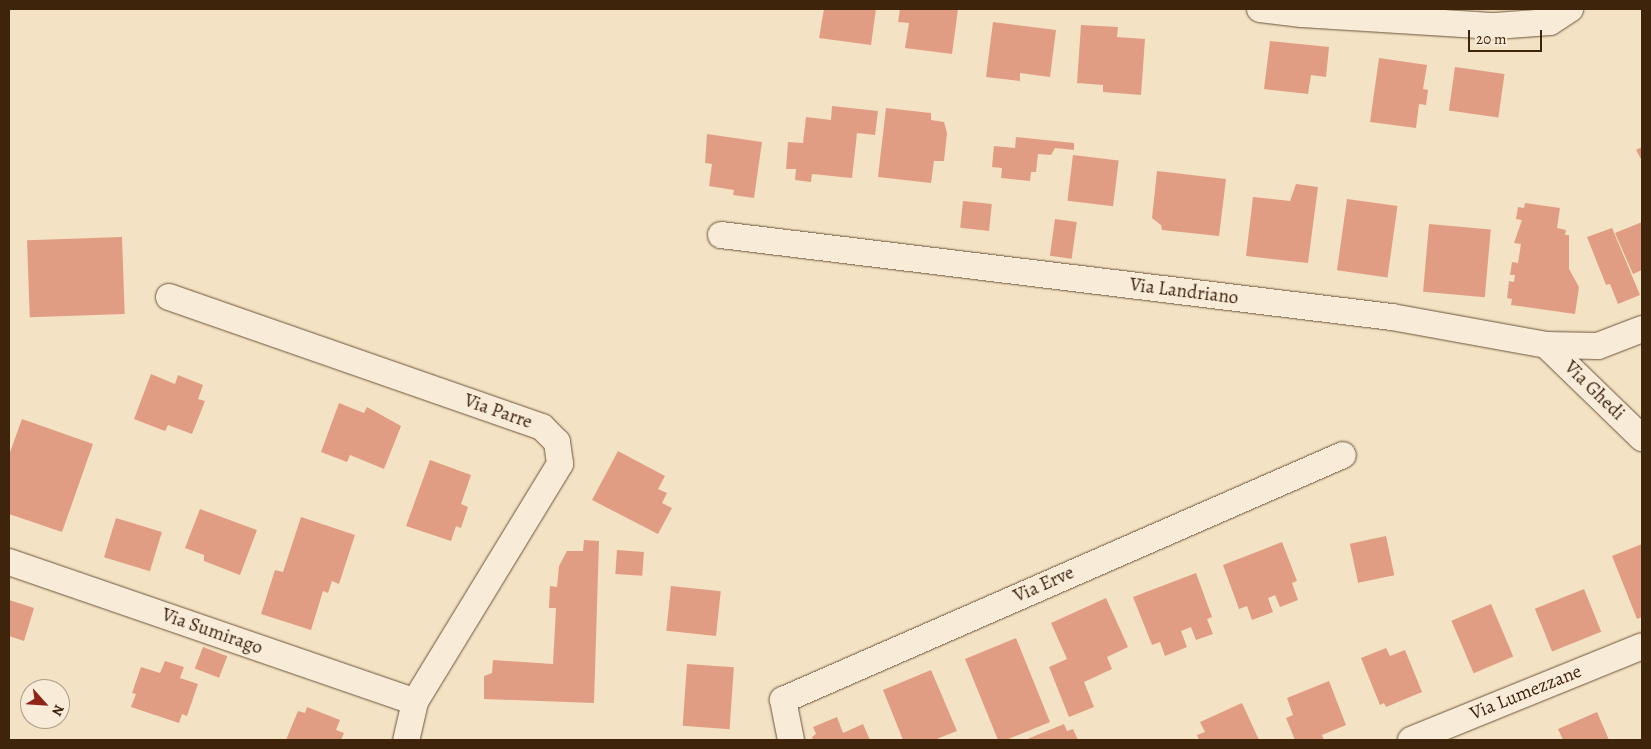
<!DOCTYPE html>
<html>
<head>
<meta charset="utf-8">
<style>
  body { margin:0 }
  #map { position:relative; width:1651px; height:749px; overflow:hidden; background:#f4e2c4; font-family:Alegreya,serif }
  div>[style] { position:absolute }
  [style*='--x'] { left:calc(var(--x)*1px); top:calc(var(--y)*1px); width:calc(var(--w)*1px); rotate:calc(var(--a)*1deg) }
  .building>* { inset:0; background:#e19d84; transform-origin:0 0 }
  .roads { filter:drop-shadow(0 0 1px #6c543a) drop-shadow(0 0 1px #6c543a) }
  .street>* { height:26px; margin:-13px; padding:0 13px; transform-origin:13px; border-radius:13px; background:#f8ecd9 }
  span { translate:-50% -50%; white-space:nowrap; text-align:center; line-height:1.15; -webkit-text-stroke:4px #f8ecd9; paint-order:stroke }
  .street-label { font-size:19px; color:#3f240c }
  .frame { position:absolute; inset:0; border:10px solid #3f240c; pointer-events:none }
  .north { position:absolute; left:20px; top:679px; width:50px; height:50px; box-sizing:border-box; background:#f8ecd9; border:1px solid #ae9c87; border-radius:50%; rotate:116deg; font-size:14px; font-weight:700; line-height:20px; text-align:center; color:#3f240c }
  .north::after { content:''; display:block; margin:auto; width:18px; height:22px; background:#8f2418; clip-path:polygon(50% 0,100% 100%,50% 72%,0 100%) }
  .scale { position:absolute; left:1468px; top:30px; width:74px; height:22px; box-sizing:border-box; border:2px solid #3f240c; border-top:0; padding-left:6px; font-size:15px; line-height:18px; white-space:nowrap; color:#3f240c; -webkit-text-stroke:4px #f8ecd9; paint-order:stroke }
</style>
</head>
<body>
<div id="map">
  <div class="building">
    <div style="clip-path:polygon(824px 9px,876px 9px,871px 45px,819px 38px)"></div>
    <div style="clip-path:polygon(900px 9px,958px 9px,952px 54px,905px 48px,909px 23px,898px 22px)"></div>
    <div style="clip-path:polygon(993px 22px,1056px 30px,1050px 77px,1020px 73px,1020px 81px,986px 77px)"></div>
    <div style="clip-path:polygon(1081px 25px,1118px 27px,1117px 37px,1145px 39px,1141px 95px,1103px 92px,1103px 85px,1077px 83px)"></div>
    <div style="clip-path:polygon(1270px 41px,1329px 47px,1326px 77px,1311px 75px,1308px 94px,1264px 89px)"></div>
    <div style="clip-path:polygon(1379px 58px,1427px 65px,1423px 89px,1428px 90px,1426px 105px,1419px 104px,1416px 128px,1370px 122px)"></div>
    <div style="left:1455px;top:67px;width:50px;height:44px;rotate:8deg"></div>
    <div style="clip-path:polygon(832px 106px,878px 111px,875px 135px,857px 133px,852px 178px,812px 174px,811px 182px,795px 180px,796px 169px,786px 169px,788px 142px,803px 143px,806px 117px,831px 120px)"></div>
    <div style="clip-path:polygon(886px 108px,931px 113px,931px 120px,944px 122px,947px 133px,944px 161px,934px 161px,931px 183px,878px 177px)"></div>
    <div style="clip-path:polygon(707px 134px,762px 142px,754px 198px,733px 195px,734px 190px,709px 186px,712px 164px,705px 163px)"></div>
    <div style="clip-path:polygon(1016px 137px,1074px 143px,1074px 150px,1055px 148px,1051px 155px,1038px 154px,1036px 172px,1031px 172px,1030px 181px,1001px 178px,1002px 168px,992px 167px,994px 146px,1015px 148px)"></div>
    <div style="clip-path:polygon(1642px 147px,1642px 161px,1636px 150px)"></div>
    <div style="left:1073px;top:155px;width:46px;height:46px;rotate:7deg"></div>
    <div style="clip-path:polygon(1157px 171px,1226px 179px,1219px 236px,1162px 230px,1161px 225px,1152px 218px)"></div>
    <div style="clip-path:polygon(1296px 184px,1318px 187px,1308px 263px,1246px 256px,1253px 197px,1290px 201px)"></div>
    <div style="left:1347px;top:199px;width:51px;height:72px;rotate:8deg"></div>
    <div style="left:963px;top:201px;width:29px;height:27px;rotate:6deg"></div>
    <div style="clip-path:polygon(1525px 203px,1560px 208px,1557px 228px,1566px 230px,1565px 235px,1569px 235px,1569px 269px,1579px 287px,1575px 314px,1511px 305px,1512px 299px,1507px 298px,1509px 281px,1514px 282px,1515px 275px,1510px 275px,1512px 262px,1518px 263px,1521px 244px,1514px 243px,1522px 220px,1516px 219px,1518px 207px,1524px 208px)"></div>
    <div style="left:1055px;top:219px;width:22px;height:37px;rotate:8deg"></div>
    <div style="clip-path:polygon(1642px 222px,1642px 270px,1633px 274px,1615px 233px)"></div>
    <div style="left:1429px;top:224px;width:62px;height:68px;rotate:5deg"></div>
    <div style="clip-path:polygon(1612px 228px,1640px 295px,1618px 304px,1610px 284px,1606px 285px,1587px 237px)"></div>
    <div style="left:122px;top:237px;width:77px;height:95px;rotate:88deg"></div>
    <div style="clip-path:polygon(151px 374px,175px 384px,178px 375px,203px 385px,198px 399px,205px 401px,192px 434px,168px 425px,165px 431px,134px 419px)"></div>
    <div style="clip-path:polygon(339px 403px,364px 413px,367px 407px,401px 426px,384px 469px,350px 455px,347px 462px,321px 452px)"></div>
    <div style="clip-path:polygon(22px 419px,93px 444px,62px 532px,9px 514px,9px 455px)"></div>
    <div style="clip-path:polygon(618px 451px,665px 476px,658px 489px,667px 493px,662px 503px,672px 508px,658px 534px,592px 500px)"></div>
    <div style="clip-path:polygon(430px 460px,471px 475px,461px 504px,468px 507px,461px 528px,456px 526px,451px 541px,406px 526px)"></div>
    <div style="clip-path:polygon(200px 509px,257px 530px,240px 575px,204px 561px,204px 555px,185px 548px)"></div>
    <div style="clip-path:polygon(301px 517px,355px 535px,339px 584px,332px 581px,328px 593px,323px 591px,311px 630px,261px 614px,275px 570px,283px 572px)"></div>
    <div style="left:116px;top:518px;width:48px;height:41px;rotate:17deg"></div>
    <div style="left:1386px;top:536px;width:40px;height:37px;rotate:78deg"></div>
    <div style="clip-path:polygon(584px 540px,599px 541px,594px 703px,484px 699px,484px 676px,492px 673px,493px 660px,553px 664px,556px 608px,549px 608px,550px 586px,557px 587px,559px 566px,567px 551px,583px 551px)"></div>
    <div style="clip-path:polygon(1282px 542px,1297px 581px,1292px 583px,1298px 600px,1280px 607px,1275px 595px,1268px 598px,1273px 612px,1252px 620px,1247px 606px,1239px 609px,1223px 565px)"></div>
    <div style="clip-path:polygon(1642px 544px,1642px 617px,1637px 619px,1612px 556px)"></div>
    <div style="left:617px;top:550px;width:27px;height:24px;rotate:4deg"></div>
    <div style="clip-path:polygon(1196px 573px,1212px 617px,1207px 619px,1213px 634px,1196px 640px,1191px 627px,1181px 631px,1187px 647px,1165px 656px,1160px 642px,1152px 645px,1133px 597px)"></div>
    <div style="left:671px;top:586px;width:50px;height:45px;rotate:6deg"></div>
    <div style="left:1584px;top:589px;width:46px;height:53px;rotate:68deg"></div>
    <div style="clip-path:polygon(1106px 598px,1128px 647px,1107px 657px,1112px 669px,1084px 682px,1094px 707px,1069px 717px,1049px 667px,1067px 659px,1051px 623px)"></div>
    <div style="clip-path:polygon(9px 600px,34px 608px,24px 641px,9px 636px)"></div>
    <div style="left:1491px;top:604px;width:57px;height:43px;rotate:67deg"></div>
    <div style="clip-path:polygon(1016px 638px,1050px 722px,1006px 740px,998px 740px,965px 659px)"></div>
    <div style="left:203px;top:647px;width:26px;height:23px;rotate:21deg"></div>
    <div style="clip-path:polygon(1386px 648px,1390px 656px,1405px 650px,1422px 692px,1386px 707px,1384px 703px,1380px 705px,1361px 658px)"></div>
    <div style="clip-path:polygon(165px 661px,184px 667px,180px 678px,198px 684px,187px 716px,182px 714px,179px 723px,131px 707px,136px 694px,132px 693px,141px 667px,160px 673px)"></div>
    <div style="left:687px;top:664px;width:47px;height:62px;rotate:4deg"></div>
    <div style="clip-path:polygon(931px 670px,957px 731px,934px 740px,903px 740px,883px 690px)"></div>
    <div style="clip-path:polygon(1329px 681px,1346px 725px,1322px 735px,1324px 740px,1295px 740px,1286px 718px,1293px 715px,1287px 698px)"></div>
    <div style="clip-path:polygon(1242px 703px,1259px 740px,1199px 740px,1197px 735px,1205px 732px,1200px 722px)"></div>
    <div style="clip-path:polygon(307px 707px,340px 720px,336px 730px,344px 733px,341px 740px,286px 740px,298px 711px,305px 713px)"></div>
    <div style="clip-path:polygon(1597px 712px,1609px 740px,1563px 740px,1558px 729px)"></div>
    <div style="clip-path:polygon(837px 717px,843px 733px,863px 724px,870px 740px,813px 740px,812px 737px,816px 734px,813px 727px)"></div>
    <div style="clip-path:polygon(1064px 724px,1067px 731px,1073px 729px,1078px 740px,1025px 740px)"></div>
  </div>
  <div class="roads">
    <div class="street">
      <div style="--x:1260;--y:9;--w:42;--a:6.8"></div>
      <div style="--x:1302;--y:14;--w:193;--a:3.6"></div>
      <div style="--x:1495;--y:26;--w:55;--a:-4.2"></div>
      <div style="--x:1550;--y:22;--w:24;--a:-33"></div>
      <div style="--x:721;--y:235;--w:676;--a:6.97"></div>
      <div style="--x:1392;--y:317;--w:157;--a:10.3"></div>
      <div style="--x:1546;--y:345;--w:52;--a:1.1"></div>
      <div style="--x:1598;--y:346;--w:47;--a:-21.1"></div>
      <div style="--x:169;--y:297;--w:395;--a:19.2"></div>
      <div style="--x:542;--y:427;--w:21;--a:45"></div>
      <div style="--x:557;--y:442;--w:22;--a:82"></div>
      <div style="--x:560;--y:464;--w:279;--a:121.4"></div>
      <div style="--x:415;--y:702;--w:39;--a:103"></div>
      <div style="--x:1546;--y:345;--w:134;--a:44.1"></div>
      <div style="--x:9;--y:562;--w:429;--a:19"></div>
      <div style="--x:791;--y:740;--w:41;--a:-101.3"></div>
      <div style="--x:783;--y:700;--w:611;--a:-23.63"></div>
      <div style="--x:1411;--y:740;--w:249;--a:-22.1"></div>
    </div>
  </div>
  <div class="street-label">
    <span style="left:1184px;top:292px;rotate:7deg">Via Landriano</span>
    <span style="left:1594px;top:391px;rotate:44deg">Via Ghedi</span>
    <span style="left:498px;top:412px;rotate:19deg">Via Parre</span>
    <span style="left:1044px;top:585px;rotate:-24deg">Via Erve</span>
    <span style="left:212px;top:632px;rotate:19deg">Via Sumirago</span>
    <span style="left:1526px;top:693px;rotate:-22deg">Via Lumezzane</span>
  </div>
  <div class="frame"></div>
  <div class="north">N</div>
  <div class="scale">20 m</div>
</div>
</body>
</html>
